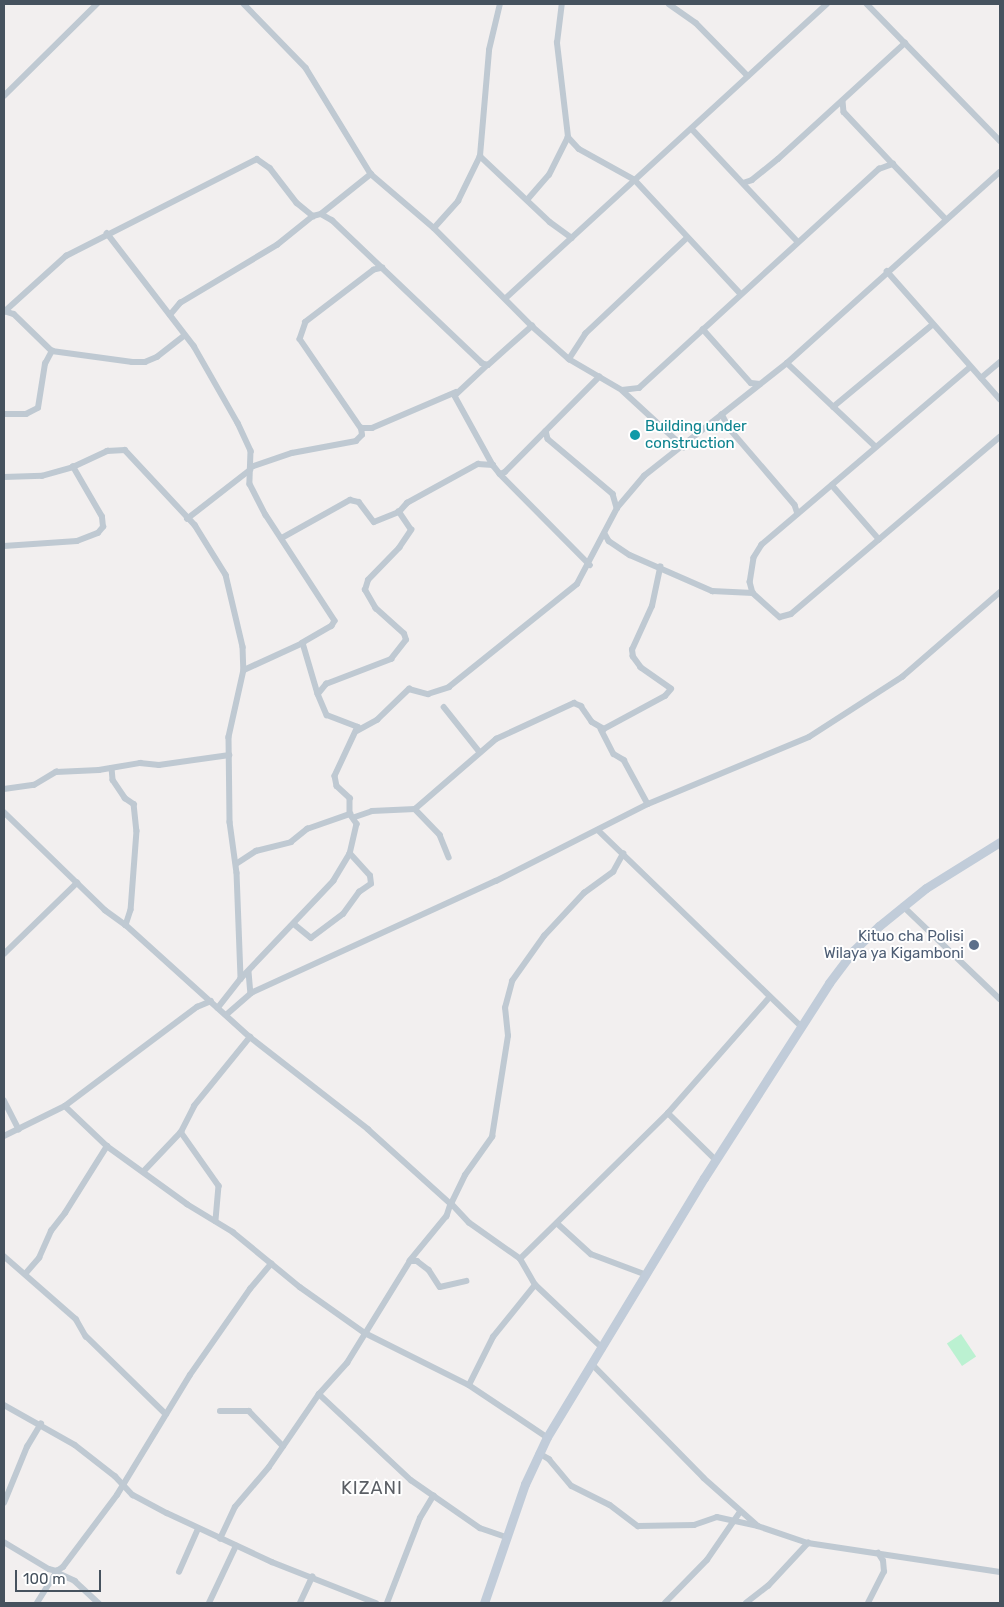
<!DOCTYPE html>
<html>
<head>
<meta charset="utf-8">
<style>
  body { margin:0 }
  #map { position:relative; width:1004px; height:1607px; overflow:hidden; background:#f2efef; font-family:Rubik,sans-serif }
  div>[style] { position:absolute }
  [style*='--x'] { left:calc(var(--x)*1px); top:calc(var(--y)*1px); width:calc(var(--w)*1px); rotate:calc(var(--a)*1deg) }
  .green>* { inset:0; background:#bbf1d1; transform-origin:0 0 }
  .minor>* { height:5.5px; margin:-2.75px; padding:0 2.75px; transform-origin:2.75px; border-radius:2.75px; background:#bfc9d2 }
  .secondary>* { height:9px; margin:-4.5px; padding:0 4.5px; transform-origin:4.5px; border-radius:4.5px; background:#c1ccd9 }
  .dots>* { width:14px; height:14px; translate:-50% -50%; box-sizing:border-box; border:2px solid #fff; border-radius:50% }
  span { translate:-50% -50%; white-space:nowrap; text-align:center; line-height:1.15; -webkit-text-stroke:4px #fff; paint-order:stroke }
  .culture-label { font-size:15px; color:#0d838f }
  .left { translate:0 -50%; text-align:left }
  .service-label { font-size:15px; color:#4e5e75 }
  .right { translate:-100% -50%; text-align:right }
  .quarter-label { font-size:18px; color:#5b5f65; letter-spacing:1px }
  .frame { position:absolute; inset:0; border:5px solid #46525e; pointer-events:none }
  .scale { position:absolute; left:15px; top:1570px; width:86px; height:22px; box-sizing:border-box; border:2px solid #46525e; border-top:0; padding-left:6px; font-size:15px; line-height:18px; white-space:nowrap; color:#46525e; -webkit-text-stroke:4px #fff; paint-order:stroke }
</style>
</head>
<body>
<div id="map">
  <div class="green">
    <div style="left:961px;top:1334px;width:27px;height:17px;rotate:56deg"></div>
  </div>
  <div class="minor">
    <div style="--x:244;--y:4;--w:89;--a:45.9"></div>
    <div style="--x:306;--y:68;--w:124;--a:58.5"></div>
    <div style="--x:371;--y:174;--w:83;--a:40.6"></div>
    <div style="--x:434;--y:228;--w:139;--a:45"></div>
    <div style="--x:532;--y:326;--w:50;--a:41.7"></div>
    <div style="--x:569;--y:359;--w:61;--a:30.3"></div>
    <div style="--x:622;--y:390;--w:17;--a:-7"></div>
    <div style="--x:639;--y:388;--w:325;--a:-42.4"></div>
    <div style="--x:879;--y:169;--w:15;--a:-20"></div>
    <div style="--x:893;--y:164;--w:76;--a:46.1"></div>
    <div style="--x:669;--y:4;--w:33;--a:35"></div>
    <div style="--x:696;--y:23;--w:74;--a:45.5"></div>
    <div style="--x:867;--y:4;--w:191;--a:45.8"></div>
    <div style="--x:4;--y:96;--w:131;--a:-44.7"></div>
    <div style="--x:843;--y:101;--w:11;--a:85"></div>
    <div style="--x:844;--y:112;--w:71;--a:46.7"></div>
    <div style="--x:692;--y:129;--w:154;--a:46.8"></div>
    <div style="--x:568;--y:137;--w:16;--a:47"></div>
    <div style="--x:579;--y:149;--w:64;--a:29"></div>
    <div style="--x:635;--y:180;--w:154;--a:47.1"></div>
    <div style="--x:480;--y:156;--w:96;--a:43.3"></div>
    <div style="--x:550;--y:222;--w:27;--a:36"></div>
    <div style="--x:743;--y:183;--w:9;--a:-18"></div>
    <div style="--x:752;--y:180;--w:33;--a:-39"></div>
    <div style="--x:778;--y:159;--w:172;--a:-42.4"></div>
    <div style="--x:527;--y:200;--w:33;--a:-49"></div>
    <div style="--x:549;--y:175;--w:42;--a:-63.4"></div>
    <div style="--x:568;--y:137;--w:95;--a:-96.7"></div>
    <div style="--x:557;--y:43;--w:39;--a:-83"></div>
    <div style="--x:321;--y:214;--w:64;--a:-38.7"></div>
    <div style="--x:434;--y:228;--w:36;--a:-48"></div>
    <div style="--x:458;--y:201;--w:50;--a:-63.9"></div>
    <div style="--x:480;--y:156;--w:106;--a:-85.1"></div>
    <div style="--x:489;--y:50;--w:47;--a:-76.6"></div>
    <div style="--x:107;--y:233;--w:143;--a:52.4"></div>
    <div style="--x:194;--y:346;--w:89;--a:60.3"></div>
    <div style="--x:238;--y:423;--w:31;--a:65"></div>
    <div style="--x:251;--y:451;--w:33;--a:92"></div>
    <div style="--x:250;--y:484;--w:35;--a:63"></div>
    <div style="--x:266;--y:515;--w:126;--a:56.9"></div>
    <div style="--x:335;--y:621;--w:6;--a:121"></div>
    <div style="--x:332;--y:626;--w:34;--a:150"></div>
    <div style="--x:303;--y:643;--w:53;--a:73.6"></div>
    <div style="--x:318;--y:694;--w:23;--a:67"></div>
    <div style="--x:327;--y:715;--w:33;--a:21"></div>
    <div style="--x:358;--y:727;--w:54;--a:115.1"></div>
    <div style="--x:335;--y:776;--w:10;--a:79"></div>
    <div style="--x:337;--y:786;--w:18;--a:43"></div>
    <div style="--x:350;--y:798;--w:16;--a:90"></div>
    <div style="--x:350;--y:814;--w:12;--a:55"></div>
    <div style="--x:357;--y:824;--w:31;--a:103"></div>
    <div style="--x:350;--y:854;--w:31;--a:121"></div>
    <div style="--x:334;--y:881;--w:135;--a:133.5"></div>
    <div style="--x:241;--y:979;--w:37;--a:128"></div>
    <div style="--x:383;--y:268;--w:9;--a:167"></div>
    <div style="--x:374;--y:270;--w:86;--a:142.6"></div>
    <div style="--x:306;--y:322;--w:18;--a:109"></div>
    <div style="--x:300;--y:339;--w:108;--a:55.6"></div>
    <div style="--x:361;--y:428;--w:11;--a:0"></div>
    <div style="--x:372;--y:428;--w:91;--a:-23.2"></div>
    <div style="--x:887;--y:271;--w:171;--a:48.6"></div>
    <div style="--x:506;--y:298;--w:435;--a:-42.5"></div>
    <div style="--x:4;--y:311;--w:10;--a:17"></div>
    <div style="--x:14;--y:314;--w:53;--a:44.2"></div>
    <div style="--x:52;--y:351;--w:81;--a:7.8"></div>
    <div style="--x:132;--y:362;--w:13;--a:0"></div>
    <div style="--x:145;--y:362;--w:13;--a:-23"></div>
    <div style="--x:157;--y:357;--w:34;--a:-38"></div>
    <div style="--x:4;--y:312;--w:84;--a:-42.1"></div>
    <div style="--x:66;--y:256;--w:214;--a:-26.9"></div>
    <div style="--x:257;--y:159;--w:16;--a:35"></div>
    <div style="--x:270;--y:168;--w:44;--a:52.4"></div>
    <div style="--x:297;--y:203;--w:21;--a:39"></div>
    <div style="--x:313;--y:216;--w:8;--a:-14"></div>
    <div style="--x:321;--y:214;--w:13;--a:29"></div>
    <div style="--x:332;--y:220;--w:207;--a:43.6"></div>
    <div style="--x:482;--y:363;--w:6;--a:18"></div>
    <div style="--x:488;--y:365;--w:59;--a:-41.6"></div>
    <div style="--x:170;--y:315;--w:16;--a:-50"></div>
    <div style="--x:180;--y:303;--w:113;--a:-30.9"></div>
    <div style="--x:277;--y:245;--w:46;--a:-38.9"></div>
    <div style="--x:703;--y:329;--w:72;--a:48.4"></div>
    <div style="--x:751;--y:383;--w:9;--a:6"></div>
    <div style="--x:569;--y:359;--w:30;--a:-57"></div>
    <div style="--x:585;--y:334;--w:140;--a:-43.3"></div>
    <div style="--x:787;--y:363;--w:121;--a:43.3"></div>
    <div style="--x:488;--y:365;--w:45;--a:136.8"></div>
    <div style="--x:455;--y:396;--w:79;--a:61.2"></div>
    <div style="--x:970;--y:368;--w:273;--a:139.6"></div>
    <div style="--x:762;--y:545;--w:15;--a:122"></div>
    <div style="--x:754;--y:558;--w:24;--a:99"></div>
    <div style="--x:750;--y:582;--w:11;--a:75"></div>
    <div style="--x:753;--y:593;--w:36;--a:42"></div>
    <div style="--x:780;--y:617;--w:11;--a:-15"></div>
    <div style="--x:791;--y:614;--w:274;--a:-40.3"></div>
    <div style="--x:981;--y:378;--w:25;--a:-40"></div>
    <div style="--x:623;--y:391;--w:83;--a:42.6"></div>
    <div style="--x:833;--y:407;--w:129;--a:-39.6"></div>
    <div style="--x:4;--y:414;--w:22;--a:0"></div>
    <div style="--x:26;--y:414;--w:13;--a:-27"></div>
    <div style="--x:38;--y:408;--w:45;--a:-81"></div>
    <div style="--x:45;--y:364;--w:15;--a:-62"></div>
    <div style="--x:722;--y:414;--w:16;--a:63"></div>
    <div style="--x:729;--y:428;--w:101;--a:49.4"></div>
    <div style="--x:795;--y:505;--w:9;--a:72"></div>
    <div style="--x:546;--y:431;--w:8;--a:76"></div>
    <div style="--x:548;--y:439;--w:85;--a:40.2"></div>
    <div style="--x:613;--y:494;--w:15;--a:74"></div>
    <div style="--x:251;--y:467;--w:43;--a:-18.9"></div>
    <div style="--x:292;--y:453;--w:65;--a:-10.6"></div>
    <div style="--x:356;--y:441;--w:8;--a:-45"></div>
    <div style="--x:362;--y:435;--w:7;--a:-98"></div>
    <div style="--x:500;--y:474;--w:128;--a:45.3"></div>
    <div style="--x:4;--y:477;--w:38;--a:-2"></div>
    <div style="--x:42;--y:476;--w:32;--a:-16"></div>
    <div style="--x:73;--y:467;--w:38;--a:-25"></div>
    <div style="--x:107;--y:451;--w:18;--a:-3"></div>
    <div style="--x:125;--y:450;--w:103;--a:47"></div>
    <div style="--x:195;--y:525;--w:59;--a:58.2"></div>
    <div style="--x:226;--y:575;--w:74;--a:76.7"></div>
    <div style="--x:243;--y:647;--w:23;--a:88"></div>
    <div style="--x:244;--y:670;--w:69;--a:102.6"></div>
    <div style="--x:229;--y:737;--w:85;--a:89.3"></div>
    <div style="--x:230;--y:822;--w:51;--a:82.2"></div>
    <div style="--x:237;--y:873;--w:106;--a:87.8"></div>
    <div style="--x:832;--y:485;--w:72;--a:49"></div>
    <div style="--x:187;--y:519;--w:80;--a:-37.9"></div>
    <div style="--x:605;--y:534;--w:8;--a:60"></div>
    <div style="--x:609;--y:541;--w:25;--a:34"></div>
    <div style="--x:630;--y:555;--w:90;--a:23.7"></div>
    <div style="--x:712;--y:591;--w:41;--a:2.8"></div>
    <div style="--x:282;--y:538;--w:78;--a:-29.2"></div>
    <div style="--x:350;--y:500;--w:9;--a:13"></div>
    <div style="--x:359;--y:502;--w:25;--a:53"></div>
    <div style="--x:374;--y:522;--w:27;--a:-22"></div>
    <div style="--x:4;--y:546;--w:73;--a:-3.9"></div>
    <div style="--x:77;--y:541;--w:22;--a:-21"></div>
    <div style="--x:98;--y:533;--w:8;--a:-50"></div>
    <div style="--x:103;--y:527;--w:10;--a:-96"></div>
    <div style="--x:102;--y:517;--w:58;--a:-120.1"></div>
    <div style="--x:244;--y:670;--w:65;--a:-24.6"></div>
    <div style="--x:318;--y:694;--w:13;--a:-51"></div>
    <div style="--x:326;--y:684;--w:70;--a:-21"></div>
    <div style="--x:391;--y:659;--w:24;--a:-52"></div>
    <div style="--x:406;--y:640;--w:6;--a:-108"></div>
    <div style="--x:404;--y:634;--w:38;--a:-138"></div>
    <div style="--x:376;--y:609;--w:22;--a:-120"></div>
    <div style="--x:365;--y:590;--w:10;--a:-73"></div>
    <div style="--x:368;--y:580;--w:45;--a:-45.9"></div>
    <div style="--x:399;--y:548;--w:22;--a:-56"></div>
    <div style="--x:411;--y:530;--w:22;--a:-124"></div>
    <div style="--x:399;--y:512;--w:12;--a:-48"></div>
    <div style="--x:407;--y:503;--w:81;--a:-28.8"></div>
    <div style="--x:478;--y:464;--w:15;--a:4"></div>
    <div style="--x:493;--y:465;--w:11;--a:52"></div>
    <div style="--x:500;--y:474;--w:5;--a:-22"></div>
    <div style="--x:505;--y:472;--w:134;--a:-45.3"></div>
    <div style="--x:444;--y:707;--w:56;--a:51.5"></div>
    <div style="--x:601;--y:729;--w:28;--a:63"></div>
    <div style="--x:614;--y:754;--w:12;--a:31"></div>
    <div style="--x:624;--y:760;--w:50;--a:61.4"></div>
    <div style="--x:357;--y:731;--w:23;--a:-29"></div>
    <div style="--x:377;--y:720;--w:45;--a:-44.1"></div>
    <div style="--x:409;--y:689;--w:20;--a:15"></div>
    <div style="--x:428;--y:694;--w:22;--a:-18"></div>
    <div style="--x:449;--y:687;--w:164;--a:-38.8"></div>
    <div style="--x:577;--y:584;--w:86;--a:-62.2"></div>
    <div style="--x:617;--y:508;--w:42;--a:-49.8"></div>
    <div style="--x:644;--y:476;--w:182;--a:-38.3"></div>
    <div style="--x:787;--y:363;--w:286;--a:-41.9"></div>
    <div style="--x:112;--y:768;--w:12;--a:85"></div>
    <div style="--x:113;--y:780;--w:22;--a:56"></div>
    <div style="--x:125;--y:798;--w:11;--a:34"></div>
    <div style="--x:134;--y:804;--w:27;--a:84"></div>
    <div style="--x:137;--y:831;--w:79;--a:94.3"></div>
    <div style="--x:131;--y:910;--w:16;--a:108"></div>
    <div style="--x:4;--y:789;--w:30;--a:-8"></div>
    <div style="--x:34;--y:785;--w:26;--a:-31"></div>
    <div style="--x:56;--y:772;--w:43;--a:-2.7"></div>
    <div style="--x:99;--y:770;--w:42;--a:-9.7"></div>
    <div style="--x:140;--y:763;--w:19;--a:6"></div>
    <div style="--x:159;--y:765;--w:71;--a:-8.1"></div>
    <div style="--x:415;--y:809;--w:36;--a:46"></div>
    <div style="--x:440;--y:835;--w:24;--a:68"></div>
    <div style="--x:4;--y:812;--w:141;--a:44.1"></div>
    <div style="--x:105;--y:910;--w:26;--a:36"></div>
    <div style="--x:126;--y:925;--w:167;--a:42.1"></div>
    <div style="--x:250;--y:1037;--w:150;--a:37.9"></div>
    <div style="--x:368;--y:1129;--w:112;--a:42.1"></div>
    <div style="--x:451;--y:1204;--w:13;--a:108"></div>
    <div style="--x:447;--y:1216;--w:58;--a:129.4"></div>
    <div style="--x:355;--y:817;--w:18;--a:-19"></div>
    <div style="--x:372;--y:811;--w:43;--a:-2.7"></div>
    <div style="--x:415;--y:809;--w:107;--a:-40.8"></div>
    <div style="--x:496;--y:739;--w:86;--a:-24.8"></div>
    <div style="--x:574;--y:703;--w:8;--a:23"></div>
    <div style="--x:581;--y:706;--w:19;--a:55"></div>
    <div style="--x:592;--y:722;--w:14;--a:30"></div>
    <div style="--x:604;--y:729;--w:69;--a:-28.4"></div>
    <div style="--x:665;--y:696;--w:9;--a:-49"></div>
    <div style="--x:671;--y:689;--w:37;--a:-145"></div>
    <div style="--x:641;--y:668;--w:14;--a:-126"></div>
    <div style="--x:633;--y:657;--w:7;--a:-98"></div>
    <div style="--x:632;--y:650;--w:48;--a:-65.6"></div>
    <div style="--x:652;--y:606;--w:40;--a:-78"></div>
    <div style="--x:598;--y:830;--w:282;--a:44"></div>
    <div style="--x:236;--y:864;--w:24;--a:-33"></div>
    <div style="--x:256;--y:851;--w:36;--a:-14"></div>
    <div style="--x:291;--y:842;--w:21;--a:-39"></div>
    <div style="--x:307;--y:829;--w:46;--a:-19.2"></div>
    <div style="--x:903;--y:906;--w:134;--a:43.8"></div>
    <div style="--x:294;--y:924;--w:22;--a:39"></div>
    <div style="--x:311;--y:938;--w:40;--a:-37"></div>
    <div style="--x:343;--y:914;--w:27;--a:-54"></div>
    <div style="--x:359;--y:892;--w:14;--a:-34"></div>
    <div style="--x:371;--y:884;--w:8;--a:-97"></div>
    <div style="--x:370;--y:876;--w:30;--a:-132"></div>
    <div style="--x:4;--y:954;--w:102;--a:-44.2"></div>
    <div style="--x:249;--y:972;--w:21;--a:85"></div>
    <div style="--x:226;--y:1015;--w:33;--a:-41"></div>
    <div style="--x:251;--y:993;--w:269;--a:-24.6"></div>
    <div style="--x:496;--y:881;--w:170;--a:-26.9"></div>
    <div style="--x:648;--y:804;--w:174;--a:-22.6"></div>
    <div style="--x:809;--y:737;--w:111;--a:-32.8"></div>
    <div style="--x:902;--y:677;--w:130;--a:-40.9"></div>
    <div style="--x:4;--y:1100;--w:33;--a:63"></div>
    <div style="--x:65;--y:1106;--w:58;--a:43.6"></div>
    <div style="--x:107;--y:1146;--w:99;--a:35.9"></div>
    <div style="--x:187;--y:1204;--w:54;--a:31.3"></div>
    <div style="--x:233;--y:1232;--w:87;--a:39.4"></div>
    <div style="--x:300;--y:1287;--w:80;--a:35.3"></div>
    <div style="--x:365;--y:1333;--w:116;--a:26.6"></div>
    <div style="--x:469;--y:1385;--w:94;--a:33.7"></div>
    <div style="--x:668;--y:1113;--w:67;--a:44.4"></div>
    <div style="--x:181;--y:1132;--w:66;--a:54.9"></div>
    <div style="--x:219;--y:1186;--w:35;--a:95"></div>
    <div style="--x:4;--y:1136;--w:68;--a:-26.2"></div>
    <div style="--x:65;--y:1106;--w:165;--a:-36.9"></div>
    <div style="--x:197;--y:1007;--w:15;--a:-23"></div>
    <div style="--x:144;--y:1171;--w:54;--a:-46.5"></div>
    <div style="--x:181;--y:1132;--w:29;--a:-63"></div>
    <div style="--x:194;--y:1106;--w:89;--a:-50.9"></div>
    <div style="--x:557;--y:1223;--w:46;--a:42.4"></div>
    <div style="--x:591;--y:1254;--w:60;--a:20.6"></div>
    <div style="--x:4;--y:1256;--w:96;--a:41.2"></div>
    <div style="--x:76;--y:1319;--w:20;--a:60"></div>
    <div style="--x:86;--y:1336;--w:112;--a:44.3"></div>
    <div style="--x:520;--y:1259;--w:208;--a:-44.6"></div>
    <div style="--x:668;--y:1113;--w:153;--a:-48.7"></div>
    <div style="--x:26;--y:1273;--w:20;--a:-49"></div>
    <div style="--x:39;--y:1258;--w:30;--a:-66"></div>
    <div style="--x:51;--y:1231;--w:23;--a:-52"></div>
    <div style="--x:65;--y:1213;--w:79;--a:-57.9"></div>
    <div style="--x:603;--y:1349;--w:93;--a:-136.7"></div>
    <div style="--x:535;--y:1285;--w:30;--a:-120"></div>
    <div style="--x:520;--y:1259;--w:62;--a:-144.8"></div>
    <div style="--x:469;--y:1223;--w:26;--a:-133"></div>
    <div style="--x:451;--y:1204;--w:32;--a:-64"></div>
    <div style="--x:465;--y:1175;--w:47;--a:-54.6"></div>
    <div style="--x:492;--y:1137;--w:102;--a:-81"></div>
    <div style="--x:508;--y:1036;--w:28;--a:-96"></div>
    <div style="--x:505;--y:1008;--w:28;--a:-75"></div>
    <div style="--x:512;--y:981;--w:55;--a:-54.6"></div>
    <div style="--x:544;--y:936;--w:59;--a:-47.1"></div>
    <div style="--x:584;--y:893;--w:36;--a:-36"></div>
    <div style="--x:613;--y:872;--w:21;--a:-61"></div>
    <div style="--x:593;--y:1365;--w:158;--a:45.5"></div>
    <div style="--x:704;--y:1478;--w:72;--a:41.6"></div>
    <div style="--x:758;--y:1526;--w:53;--a:18.8"></div>
    <div style="--x:808;--y:1543;--w:194;--a:8.6"></div>
    <div style="--x:469;--y:1385;--w:54;--a:-63.4"></div>
    <div style="--x:493;--y:1337;--w:67;--a:-51.1"></div>
    <div style="--x:319;--y:1394;--w:126;--a:43.1"></div>
    <div style="--x:411;--y:1480;--w:84;--a:34.8"></div>
    <div style="--x:480;--y:1528;--w:28;--a:19"></div>
    <div style="--x:4;--y:1405;--w:81;--a:29.4"></div>
    <div style="--x:75;--y:1445;--w:51;--a:37.8"></div>
    <div style="--x:115;--y:1476;--w:26;--a:47"></div>
    <div style="--x:133;--y:1495;--w:38;--a:28"></div>
    <div style="--x:167;--y:1513;--w:116;--a:25"></div>
    <div style="--x:272;--y:1562;--w:112;--a:21.5"></div>
    <div style="--x:220;--y:1411;--w:29;--a:0"></div>
    <div style="--x:249;--y:1411;--w:49;--a:45.8"></div>
    <div style="--x:539;--y:1453;--w:12;--a:31"></div>
    <div style="--x:549;--y:1459;--w:35;--a:50"></div>
    <div style="--x:572;--y:1486;--w:42;--a:26.6"></div>
    <div style="--x:610;--y:1505;--w:35;--a:37"></div>
    <div style="--x:638;--y:1526;--w:56;--a:-1"></div>
    <div style="--x:694;--y:1525;--w:24;--a:-19"></div>
    <div style="--x:717;--y:1517;--w:42;--a:12.4"></div>
    <div style="--x:4;--y:1503;--w:61;--a:-67.7"></div>
    <div style="--x:27;--y:1447;--w:27;--a:-59"></div>
    <div style="--x:220;--y:1539;--w:35;--a:-65"></div>
    <div style="--x:235;--y:1507;--w:52;--a:-49.6"></div>
    <div style="--x:269;--y:1467;--w:88;--a:-55.6"></div>
    <div style="--x:319;--y:1394;--w:42;--a:-47.9"></div>
    <div style="--x:347;--y:1363;--w:120;--a:-58.3"></div>
    <div style="--x:410;--y:1261;--w:7;--a:0"></div>
    <div style="--x:417;--y:1261;--w:15;--a:37"></div>
    <div style="--x:429;--y:1270;--w:20;--a:57"></div>
    <div style="--x:440;--y:1287;--w:27;--a:-13"></div>
    <div style="--x:4;--y:1542;--w:52;--a:31"></div>
    <div style="--x:49;--y:1569;--w:8;--a:14"></div>
    <div style="--x:57;--y:1571;--w:7;--a:-34"></div>
    <div style="--x:63;--y:1567;--w:90;--a:-53.1"></div>
    <div style="--x:117;--y:1495;--w:140;--a:-58.7"></div>
    <div style="--x:190;--y:1375;--w:105;--a:-55.1"></div>
    <div style="--x:250;--y:1289;--w:33;--a:-50"></div>
    <div style="--x:56;--y:1572;--w:21;--a:25"></div>
    <div style="--x:75;--y:1581;--w:33;--a:43"></div>
    <div style="--x:179;--y:1572;--w:47;--a:-66.2"></div>
    <div style="--x:37;--y:1603;--w:38;--a:-58"></div>
    <div style="--x:209;--y:1603;--w:63;--a:-64.7"></div>
    <div style="--x:300;--y:1603;--w:29;--a:-65"></div>
    <div style="--x:387;--y:1603;--w:91;--a:-68.8"></div>
    <div style="--x:420;--y:1518;--w:26;--a:-59"></div>
    <div style="--x:665;--y:1603;--w:60;--a:-45.7"></div>
    <div style="--x:707;--y:1560;--w:58;--a:-55.5"></div>
    <div style="--x:746;--y:1603;--w:28;--a:-38"></div>
    <div style="--x:768;--y:1586;--w:59;--a:-47.1"></div>
    <div style="--x:868;--y:1603;--w:35;--a:-63"></div>
    <div style="--x:884;--y:1572;--w:11;--a:-95"></div>
    <div style="--x:883;--y:1561;--w:9;--a:-122"></div>
  </div>
  <div class="secondary">
    <div style="--x:484;--y:1603;--w:126;--a:-71"></div>
    <div style="--x:525;--y:1484;--w:52;--a:-64.9"></div>
    <div style="--x:547;--y:1437;--w:303;--a:-58.8"></div>
    <div style="--x:704;--y:1178;--w:232;--a:-57.3"></div>
    <div style="--x:829;--y:983;--w:40;--a:-53"></div>
    <div style="--x:853;--y:951;--w:36;--a:-44"></div>
    <div style="--x:879;--y:926;--w:60;--a:-39"></div>
    <div style="--x:926;--y:888;--w:87;--a:-31.9"></div>
  </div>
  <div class="dots">
    <div style="left:635px;top:435px;background:#0f9aa8"></div>
    <div style="left:974px;top:945px;background:#5c6f8a"></div>
  </div>
  <div class="culture-label">
    <span class="left" style="left:645px;top:435px">Building under<br>construction</span>
  </div>
  <div class="service-label">
    <span class="right" style="left:964px;top:945px">Kituo cha Polisi<br>Wilaya ya Kigamboni</span>
  </div>
  <div class="quarter-label">
    <span style="left:372px;top:1488px">KIZANI</span>
  </div>
  <div class="frame"></div>
  <div class="scale">100 m</div>
</div>
</body>
</html>
